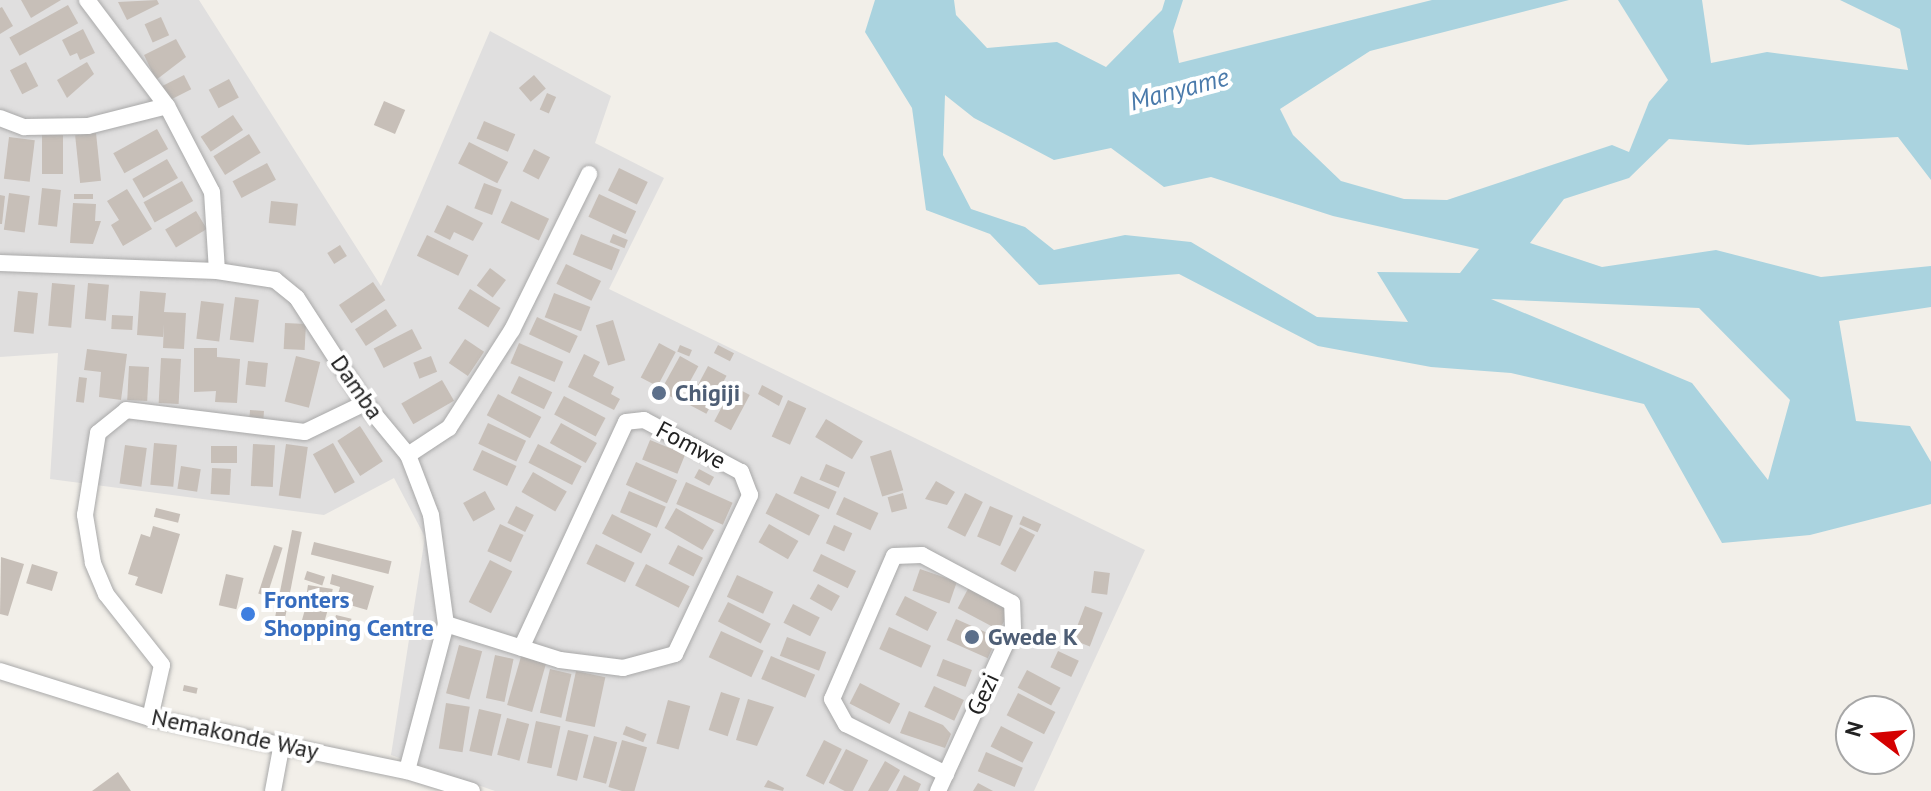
<!DOCTYPE html>
<html>
<head>
<meta charset="utf-8">
<style>
  body { margin:0 }
  #map { position:relative; width:1931px; height:791px; overflow:hidden; background:#f2efe9; font-family:"PT Sans",sans-serif }
  div>[style] { position:absolute }
  [style*='--x'] { left:calc(var(--x)*1px); top:calc(var(--y)*1px); width:calc(var(--w)*1px); rotate:calc(var(--a)*1deg) }
  .residential>* { inset:0; background:#e0dfdf }
  .water>* { inset:0; background:#aad3df }
  .building>* { inset:0; background:#c7bfb8; transform-origin:0 0 }
  .roads { filter:drop-shadow(0 0 2px #a9a9a9) drop-shadow(0 0 2px #a9a9a9) }
  .minor>* { height:16px; margin:-8px; padding:0 8px; transform-origin:8px; border-radius:8px; background:#fff }
  .dots>* { width:22px; height:22px; translate:-50% -50%; box-sizing:border-box; border:4px solid #fff; border-radius:50% }
  span { translate:-50% -50%; white-space:nowrap; text-align:center; line-height:1.15; -webkit-text-stroke:8px #fff; paint-order:stroke }
  .street-label { font-size:24px; color:#222 }
  .service-label { font-size:24px; color:#4e5e75; font-weight:700 }
  .left { translate:0 -50%; text-align:left }
  .shop-label { font-size:24px; color:#366cbe; font-weight:700 }
  .water-label { font-size:26px; color:#4a7aab; font-style:italic }
  .north { position:absolute; left:1835px; top:695px; width:80px; height:80px; box-sizing:border-box; background:#fff; border:2px solid #a7a7a7; border-radius:50%; rotate:286deg; font-size:22px; font-weight:700; line-height:32px; text-align:center; color:#222 }
  .north::after { content:''; display:block; margin:auto; width:28px; height:36px; background:#d40000; clip-path:polygon(50% 0,100% 100%,50% 72%,0 100%) }
</style>
</head>
<body>
<div id="map">
  <div class="residential">
    <div style="clip-path:polygon(0 0,199px 0,381px 286px,490px 31px,611px 96px,595px 143px,664px 178px,609px 289px,1145px 550px,1034px 791px,495px 791px,391px 755px,425px 537px,394px 478px,324px 515px,50px 479px,58px 353px,0 357px)"></div>
  </div>
  <div class="water">
    <div style="clip-path:polygon(evenodd,875px 0,954px 0,956px 15px,987px 48px,1057px 42px,1106px 67px,1162px 10px,1165px 0,1183px 0,1173px 31px,1179px 63px,1432px 0,1569px 0,1370px 51px,1280px 109px,1293px 135px,1341px 181px,1404px 199px,1447px 200px,1612px 145px,1629px 152px,1649px 102px,1668px 80px,1618px 0,1702px 0,1711px 63px,1767px 52px,1908px 70px,1900px 29px,1840px 0,1931px 0,1931px 180px,1898px 137px,1748px 145px,1669px 139px,1629px 178px,1564px 199px,1530px 243px,1602px 267px,1716px 250px,1821px 277px,1931px 266px,1931px 307px,1839px 321px,1856px 421px,1910px 426px,1931px 462px,1931px 504px,1810px 535px,1722px 543px,1644px 404px,1511px 373px,1431px 367px,1318px 346px,1179px 274px,1039px 285px,990px 234px,926px 210px,912px 108px,865px 32px,875px 0,945px 95px,974px 118px,1054px 160px,1111px 148px,1164px 187px,1211px 177px,1333px 216px,1479px 249px,1460px 273px,1377px 272px,1408px 322px,1317px 317px,1191px 242px,1125px 235px,1054px 250px,1025px 227px,971px 209px,943px 155px,945px 95px,875px 0,1491px 299px,1699px 308px,1790px 400px,1768px 480px,1692px 383px,1491px 299px)"></div>
  </div>
  <div class="building">
    <div style="clip-path:polygon(21px 0,61px 0,31px 18px)"></div>
    <div style="clip-path:polygon(157px 0,159px 4px,127px 20px,118px 2px)"></div>
    <div style="left:68px;top:5px;width:21px;height:67px;rotate:61deg"></div>
    <div style="clip-path:polygon(2px 7px,13px 26px,0 34px,0 8px)"></div>
    <div style="left:161px;top:17px;width:20px;height:18px;rotate:66deg"></div>
    <div style="clip-path:polygon(83px 29px,95px 53px,80px 60px,77px 53px,70px 56px,62px 40px)"></div>
    <div style="clip-path:polygon(176px 39px,186px 57px,156px 80px,144px 55px)"></div>
    <div style="left:26px;top:62px;width:27px;height:18px;rotate:63deg"></div>
    <div style="clip-path:polygon(87px 62px,94px 74px,67px 98px,57px 80px)"></div>
    <div style="left:184px;top:75px;width:16px;height:26px;rotate:63deg"></div>
    <div style="left:534px;top:75px;width:18px;height:20px;rotate:49deg"></div>
    <div style="left:229px;top:79px;width:21px;height:23px;rotate:62deg"></div>
    <div style="left:547px;top:93px;width:10px;height:18px;rotate:24deg"></div>
    <div style="left:384px;top:101px;width:23px;height:26px;rotate:23deg"></div>
    <div style="left:233px;top:115px;width:18px;height:39px;rotate:56deg"></div>
    <div style="left:484px;top:121px;width:34px;height:19px;rotate:23deg"></div>
    <div style="left:157px;top:129px;width:23px;height:50px;rotate:61deg"></div>
    <div style="left:96px;top:133px;width:48px;height:21px;rotate:84deg"></div>
    <div style="left:249px;top:134px;width:22px;height:42px;rotate:58deg"></div>
    <div style="left:42px;top:135px;width:21px;height:39px"></div>
    <div style="left:9px;top:137px;width:26px;height:42px;rotate:7deg"></div>
    <div style="left:469px;top:142px;width:44px;height:24px;rotate:27deg"></div>
    <div style="left:534px;top:149px;width:18px;height:25px;rotate:27deg"></div>
    <div style="left:167px;top:159px;width:22px;height:40px;rotate:60deg"></div>
    <div style="left:267px;top:163px;width:19px;height:39px;rotate:62deg"></div>
    <div style="left:619px;top:168px;width:32px;height:25px;rotate:26deg"></div>
    <div style="left:182px;top:181px;width:23px;height:44px;rotate:61deg"></div>
    <div style="left:484px;top:183px;width:19px;height:27px;rotate:21deg"></div>
    <div style="left:42px;top:188px;width:19px;height:37px;rotate:6deg"></div>
    <div style="clip-path:polygon(127px 189px,152px 229px,123px 246px,111px 225px,119px 220px,107px 201px)"></div>
    <div style="left:9px;top:193px;width:21px;height:37px;rotate:8deg"></div>
    <div style="left:93px;top:194px;width:5px;height:19px;rotate:90deg"></div>
    <div style="left:599px;top:194px;width:41px;height:25px;rotate:25deg"></div>
    <div style="clip-path:polygon(0 195px,5px 196px,2px 224px,0 224px)"></div>
    <div style="left:271px;top:201px;width:27px;height:22px;rotate:6deg"></div>
    <div style="left:511px;top:201px;width:42px;height:24px;rotate:25deg"></div>
    <div style="clip-path:polygon(73px 203px,96px 204px,95px 221px,101px 221px,93px 244px,70px 243px)"></div>
    <div style="clip-path:polygon(447px 205px,483px 223px,473px 241px,454px 232px,450px 240px,434px 232px)"></div>
    <div style="left:196px;top:211px;width:21px;height:36px;rotate:59deg"></div>
    <div style="left:581px;top:234px;width:42px;height:22px;rotate:22deg"></div>
    <div style="left:613px;top:234px;width:16px;height:9px;rotate:22deg"></div>
    <div style="left:427px;top:235px;width:46px;height:23px;rotate:26deg"></div>
    <div style="left:340px;top:245px;width:13px;height:15px;rotate:58deg"></div>
    <div style="left:566px;top:264px;width:39px;height:22px;rotate:26deg"></div>
    <div style="left:490px;top:268px;width:20px;height:22px;rotate:37deg"></div>
    <div style="left:373px;top:282px;width:22px;height:41px;rotate:56deg"></div>
    <div style="left:52px;top:283px;width:23px;height:43px;rotate:5deg"></div>
    <div style="left:88px;top:283px;width:21px;height:36px;rotate:5deg"></div>
    <div style="left:470px;top:289px;width:36px;height:23px;rotate:32deg"></div>
    <div style="left:18px;top:291px;width:20px;height:41px;rotate:6deg"></div>
    <div style="clip-path:polygon(140px 291px,166px 293px,164px 312px,186px 313px,184px 349px,163px 348px,164px 324px,163px 337px,137px 335px)"></div>
    <div style="left:554px;top:293px;width:39px;height:26px;rotate:21deg"></div>
    <div style="left:235px;top:297px;width:24px;height:43px;rotate:7deg"></div>
    <div style="left:201px;top:301px;width:23px;height:38px;rotate:7deg"></div>
    <div style="left:386px;top:309px;width:20px;height:37px;rotate:57deg"></div>
    <div style="left:112px;top:315px;width:21px;height:14px;rotate:3deg"></div>
    <div style="left:537px;top:317px;width:45px;height:19px;rotate:25deg"></div>
    <div style="left:613px;top:320px;width:42px;height:18px;rotate:73deg"></div>
    <div style="left:285px;top:323px;width:21px;height:26px;rotate:3deg"></div>
    <div style="left:412px;top:329px;width:22px;height:43px;rotate:63deg"></div>
    <div style="left:465px;top:339px;width:23px;height:29px;rotate:34deg"></div>
    <div style="left:519px;top:343px;width:48px;height:22px;rotate:23deg"></div>
    <div style="left:659px;top:343px;width:19px;height:39px;rotate:28deg"></div>
    <div style="left:680px;top:345px;width:13px;height:7px;rotate:23deg"></div>
    <div style="left:718px;top:345px;width:18px;height:9px;rotate:27deg"></div>
    <div style="clip-path:polygon(194px 348px,217px 348px,217px 357px,240px 359px,237px 403px,215px 402px,216px 391px,194px 392px)"></div>
    <div style="clip-path:polygon(87px 349px,127px 354px,121px 400px,99px 397px,101px 372px,84px 370px)"></div>
    <div style="clip-path:polygon(584px 354px,600px 362px,593px 376px,614px 387px,611px 394px,620px 399px,614px 410px,568px 387px)"></div>
    <div style="left:296px;top:356px;width:25px;height:47px;rotate:14deg"></div>
    <div style="left:431px;top:356px;width:17px;height:19px;rotate:69deg"></div>
    <div style="left:680px;top:356px;width:21px;height:40px;rotate:29deg"></div>
    <div style="left:161px;top:358px;width:20px;height:45px;rotate:3deg"></div>
    <div style="left:248px;top:361px;width:20px;height:24px;rotate:6deg"></div>
    <div style="left:129px;top:366px;width:20px;height:34px;rotate:3deg"></div>
    <div style="left:708px;top:366px;width:21px;height:43px;rotate:28deg"></div>
    <div style="left:519px;top:376px;width:37px;height:19px;rotate:26deg"></div>
    <div style="left:79px;top:377px;width:8px;height:25px;rotate:7deg"></div>
    <div style="left:442px;top:380px;width:24px;height:47px;rotate:60deg"></div>
    <div style="clip-path:polygon(762px 385px,783px 396px,779px 406px,758px 394px)"></div>
    <div style="left:733px;top:386px;width:19px;height:40px;rotate:28deg"></div>
    <div style="left:498px;top:394px;width:49px;height:24px;rotate:28deg"></div>
    <div style="left:564px;top:396px;width:47px;height:21px;rotate:28deg"></div>
    <div style="left:788px;top:400px;width:20px;height:40px;rotate:24deg"></div>
    <div style="left:250px;top:410px;width:14px;height:8px;rotate:4deg"></div>
    <div style="left:826px;top:419px;width:43px;height:21px;rotate:31deg"></div>
    <div style="left:488px;top:423px;width:42px;height:23px;rotate:25deg"></div>
    <div style="left:561px;top:423px;width:41px;height:23px;rotate:29deg"></div>
    <div style="left:360px;top:426px;width:42px;height:27px;rotate:57deg"></div>
    <div style="left:650px;top:440px;width:38px;height:21px;rotate:22deg"></div>
    <div style="left:154px;top:443px;width:23px;height:42px;rotate:5deg"></div>
    <div style="left:333px;top:443px;width:45px;height:23px;rotate:61deg"></div>
    <div style="left:253px;top:444px;width:22px;height:42px;rotate:3deg"></div>
    <div style="left:286px;top:444px;width:22px;height:52px;rotate:8deg"></div>
    <div style="left:538px;top:444px;width:49px;height:21px;rotate:27deg"></div>
    <div style="left:125px;top:445px;width:22px;height:39px;rotate:8deg"></div>
    <div style="left:211px;top:446px;width:26px;height:17px"></div>
    <div style="left:482px;top:450px;width:38px;height:22px;rotate:25deg"></div>
    <div style="left:891px;top:450px;width:42px;height:22px;rotate:73deg"></div>
    <div style="left:636px;top:462px;width:45px;height:25px;rotate:24deg"></div>
    <div style="left:826px;top:464px;width:21px;height:17px;rotate:23deg"></div>
    <div style="left:181px;top:466px;width:20px;height:23px;rotate:9deg"></div>
    <div style="left:212px;top:468px;width:19px;height:26px;rotate:3deg"></div>
    <div style="left:699px;top:469px;width:17px;height:10px;rotate:28deg"></div>
    <div style="left:533px;top:472px;width:39px;height:23px;rotate:30deg"></div>
    <div style="left:801px;top:476px;width:39px;height:19px;rotate:24deg"></div>
    <div style="clip-path:polygon(936px 481px,955px 492px,947px 505px,925px 499px)"></div>
    <div style="left:686px;top:482px;width:51px;height:24px;rotate:24deg"></div>
    <div style="left:485px;top:491px;width:21px;height:25px;rotate:61deg"></div>
    <div style="left:629px;top:491px;width:40px;height:23px;rotate:23deg"></div>
    <div style="left:776px;top:493px;width:49px;height:23px;rotate:27deg"></div>
    <div style="left:903px;top:493px;width:16px;height:16px;rotate:75deg"></div>
    <div style="left:965px;top:493px;width:20px;height:39px;rotate:27deg"></div>
    <div style="left:844px;top:497px;width:38px;height:19px;rotate:25deg"></div>
    <div style="left:516px;top:506px;width:20px;height:19px;rotate:27deg"></div>
    <div style="left:990px;top:506px;width:25px;height:33px;rotate:23deg"></div>
    <div style="left:156px;top:508px;width:25px;height:9px;rotate:14deg"></div>
    <div style="left:676px;top:508px;width:44px;height:23px;rotate:30deg"></div>
    <div style="left:612px;top:514px;width:44px;height:22px;rotate:27deg"></div>
    <div style="left:1023px;top:516px;width:20px;height:9px;rotate:24deg"></div>
    <div style="left:500px;top:524px;width:26px;height:30px;rotate:25deg"></div>
    <div style="left:769px;top:524px;width:34px;height:21px;rotate:30deg"></div>
    <div style="left:834px;top:525px;width:20px;height:20px;rotate:24deg"></div>
    <div style="clip-path:polygon(153px 526px,180px 534px,162px 594px,135px 585px,138px 577px,128px 574px,141px 534px,150px 537px)"></div>
    <div style="left:1020px;top:527px;width:17px;height:42px;rotate:28deg"></div>
    <div style="left:292px;top:530px;width:10px;height:100px;rotate:11deg"></div>
    <div style="left:314px;top:542px;width:80px;height:13px;rotate:14deg"></div>
    <div style="left:596px;top:544px;width:43px;height:22px;rotate:26deg"></div>
    <div style="left:274px;top:545px;width:9px;height:51px;rotate:18deg"></div>
    <div style="left:678px;top:545px;width:28px;height:21px;rotate:27deg"></div>
    <div style="left:821px;top:554px;width:39px;height:19px;rotate:26deg"></div>
    <div style="clip-path:polygon(1px 557px,24px 564px,8px 616px,0 614px)"></div>
    <div style="left:490px;top:560px;width:25px;height:47px;rotate:27deg"></div>
    <div style="left:32px;top:564px;width:27px;height:20px;rotate:17deg"></div>
    <div style="left:646px;top:564px;width:49px;height:24px;rotate:27deg"></div>
    <div style="left:920px;top:569px;width:39px;height:23px;rotate:19deg"></div>
    <div style="left:307px;top:571px;width:19px;height:9px;rotate:18deg"></div>
    <div style="left:1094px;top:571px;width:16px;height:22px;rotate:7deg"></div>
    <div style="left:226px;top:574px;width:18px;height:32px;rotate:13deg"></div>
    <div style="clip-path:polygon(332px 574px,374px 586px,367px 610px,336px 601px,340px 587px,330px 584px)"></div>
    <div style="left:737px;top:575px;width:40px;height:24px;rotate:25deg"></div>
    <div style="left:818px;top:584px;width:25px;height:17px;rotate:29deg"></div>
    <div style="left:308px;top:585px;width:25px;height:8px;rotate:9deg"></div>
    <div style="left:969px;top:587px;width:47px;height:24px;rotate:28deg"></div>
    <div style="left:905px;top:596px;width:36px;height:21px;rotate:27deg"></div>
    <div style="left:728px;top:602px;width:48px;height:22px;rotate:27deg"></div>
    <div style="left:793px;top:604px;width:30px;height:21px;rotate:27deg"></div>
    <div style="left:306px;top:606px;width:22px;height:16px;rotate:16deg"></div>
    <div style="left:1085px;top:606px;width:19px;height:36px;rotate:21deg"></div>
    <div style="left:336px;top:615px;width:16px;height:16px;rotate:14deg"></div>
    <div style="left:956px;top:619px;width:45px;height:23px;rotate:24deg"></div>
    <div style="left:889px;top:627px;width:46px;height:24px;rotate:24deg"></div>
    <div style="left:721px;top:631px;width:47px;height:29px;rotate:25deg"></div>
    <div style="left:787px;top:637px;width:42px;height:20px;rotate:21deg"></div>
    <div style="left:459px;top:645px;width:24px;height:50px;rotate:15deg"></div>
    <div style="left:1058px;top:651px;width:23px;height:18px;rotate:25deg"></div>
    <div style="left:522px;top:653px;width:26px;height:54px;rotate:16deg"></div>
    <div style="left:495px;top:655px;width:19px;height:44px;rotate:12deg"></div>
    <div style="left:771px;top:656px;width:48px;height:25px;rotate:23deg"></div>
    <div style="left:943px;top:659px;width:31px;height:18px;rotate:21deg"></div>
    <div style="left:550px;top:669px;width:22px;height:45px;rotate:13deg"></div>
    <div style="left:1027px;top:670px;width:38px;height:20px;rotate:28deg"></div>
    <div style="left:576px;top:671px;width:30px;height:51px;rotate:12deg"></div>
    <div style="left:860px;top:683px;width:45px;height:23px;rotate:27deg"></div>
    <div style="left:184px;top:685px;width:14px;height:6px;rotate:12deg"></div>
    <div style="left:934px;top:686px;width:33px;height:23px;rotate:25deg"></div>
    <div style="left:721px;top:692px;width:20px;height:40px;rotate:18deg"></div>
    <div style="left:1018px;top:693px;width:42px;height:25px;rotate:27deg"></div>
    <div style="clip-path:polygon(748px 699px,774px 707px,757px 746px,736px 740px)"></div>
    <div style="left:668px;top:700px;width:23px;height:45px;rotate:15deg"></div>
    <div style="left:446px;top:703px;width:24px;height:46px;rotate:9deg"></div>
    <div style="left:479px;top:709px;width:23px;height:43px;rotate:13deg"></div>
    <div style="clip-path:polygon(909px 711px,943px 725px,951px 734px,945px 748px,900px 733px)"></div>
    <div style="left:507px;top:718px;width:23px;height:38px;rotate:15deg"></div>
    <div style="left:536px;top:721px;width:25px;height:43px;rotate:12deg"></div>
    <div style="left:626px;top:726px;width:22px;height:9px;rotate:21deg"></div>
    <div style="left:1001px;top:726px;width:36px;height:23px;rotate:27deg"></div>
    <div style="left:568px;top:730px;width:21px;height:47px;rotate:14deg"></div>
    <div style="left:594px;top:736px;width:24px;height:43px;rotate:15deg"></div>
    <div style="left:622px;top:740px;width:26px;height:49px;rotate:16deg"></div>
    <div style="left:824px;top:740px;width:20px;height:40px;rotate:27deg"></div>
    <div style="left:846px;top:749px;width:25px;height:38px;rotate:27deg"></div>
    <div style="left:986px;top:752px;width:40px;height:21px;rotate:23deg"></div>
    <div style="clip-path:polygon(885px 761px,900px 770px,888px 791px,868px 791px)"></div>
    <div style="clip-path:polygon(118px 772px,131px 791px,92px 791px)"></div>
    <div style="clip-path:polygon(904px 775px,921px 784px,918px 791px,896px 791px)"></div>
    <div style="clip-path:polygon(768px 780px,784px 788px,783px 791px,764px 787px)"></div>
    <div style="clip-path:polygon(978px 783px,993px 791px,973px 791px)"></div>
  </div>
  <div class="roads">
    <div class="minor">
      <div style="--x:87;--y:0;--w:133;--a:53"></div>
      <div style="--x:167;--y:106;--w:97;--a:62.4"></div>
      <div style="--x:212;--y:192;--w:79;--a:86.4"></div>
      <div style="--x:0;--y:118;--w:26;--a:21"></div>
      <div style="--x:24;--y:127;--w:64;--a:-0.9"></div>
      <div style="--x:88;--y:126;--w:81;--a:-14.2"></div>
      <div style="--x:0;--y:263;--w:217;--a:2.1"></div>
      <div style="--x:217;--y:271;--w:59;--a:8.8"></div>
      <div style="--x:275;--y:280;--w:28;--a:39"></div>
      <div style="--x:297;--y:298;--w:125;--a:57.1"></div>
      <div style="--x:365;--y:403;--w:67;--a:50.4"></div>
      <div style="--x:408;--y:455;--w:64;--a:69"></div>
      <div style="--x:431;--y:515;--w:110;--a:82.2"></div>
      <div style="--x:446;--y:624;--w:152;--a:104.9"></div>
      <div style="--x:408;--y:455;--w:49;--a:-33.4"></div>
      <div style="--x:449;--y:428;--w:117;--a:-57.3"></div>
      <div style="--x:512;--y:330;--w:174;--a:-63.7"></div>
      <div style="--x:446;--y:624;--w:120;--a:17.5"></div>
      <div style="--x:560;--y:660;--w:64;--a:7.2"></div>
      <div style="--x:623;--y:668;--w:54;--a:-15.1"></div>
      <div style="--x:675;--y:654;--w:176;--a:-64.7"></div>
      <div style="--x:750;--y:495;--w:25;--a:-111"></div>
      <div style="--x:741;--y:472;--w:110;--a:-151.8"></div>
      <div style="--x:644;--y:420;--w:18;--a:174"></div>
      <div style="--x:626;--y:422;--w:249;--a:114.9"></div>
      <div style="--x:0;--y:671;--w:157;--a:17.4"></div>
      <div style="--x:150;--y:718;--w:262;--a:11.7"></div>
      <div style="--x:407;--y:771;--w:68;--a:17.1"></div>
      <div style="--x:150;--y:718;--w:54;--a:-77.2"></div>
      <div style="--x:162;--y:665;--w:90;--a:-128.3"></div>
      <div style="--x:106;--y:594;--w:34;--a:-113"></div>
      <div style="--x:93;--y:563;--w:49;--a:-99.5"></div>
      <div style="--x:85;--y:515;--w:83;--a:-81"></div>
      <div style="--x:98;--y:433;--w:36;--a:-39"></div>
      <div style="--x:126;--y:410;--w:180;--a:7"></div>
      <div style="--x:305;--y:432;--w:67;--a:-25.8"></div>
      <div style="--x:273;--y:791;--w:49;--a:-79.4"></div>
      <div style="--x:938;--y:791;--w:179;--a:-65.3"></div>
      <div style="--x:1013;--y:628;--w:25;--a:-92"></div>
      <div style="--x:1012;--y:603;--w:102;--a:-151.9"></div>
      <div style="--x:922;--y:555;--w:28;--a:178"></div>
      <div style="--x:894;--y:556;--w:156;--a:113.4"></div>
      <div style="--x:832;--y:699;--w:29;--a:61"></div>
      <div style="--x:846;--y:724;--w:112;--a:26.6"></div>
    </div>
  </div>
  <div class="dots">
    <div style="left:659px;top:393px;background:#5c6f8a"></div>
    <div style="left:248px;top:614px;background:#3f7fe0"></div>
    <div style="left:972px;top:637px;background:#5c6f8a"></div>
  </div>
  <div class="street-label">
    <span style="left:357px;top:387px;rotate:55deg">Damba</span>
    <span style="left:691px;top:445px;rotate:28deg">Fomwe</span>
    <span style="left:983px;top:694px;rotate:-65deg">Gezi</span>
    <span style="left:235px;top:734px;rotate:12deg">Nemakonde Way</span>
  </div>
  <div class="service-label">
    <span class="left" style="left:675px;top:393px">Chigiji</span>
    <span class="left" style="left:988px;top:637px">Gwede K</span>
  </div>
  <div class="shop-label">
    <span class="left" style="left:264px;top:614px">Fronters<br>Shopping Centre</span>
  </div>
  <div class="water-label">
    <span style="left:1179px;top:89px;rotate:-15deg">Manyame</span>
  </div>
  <div class="north">N</div>
</div>
</body>
</html>
